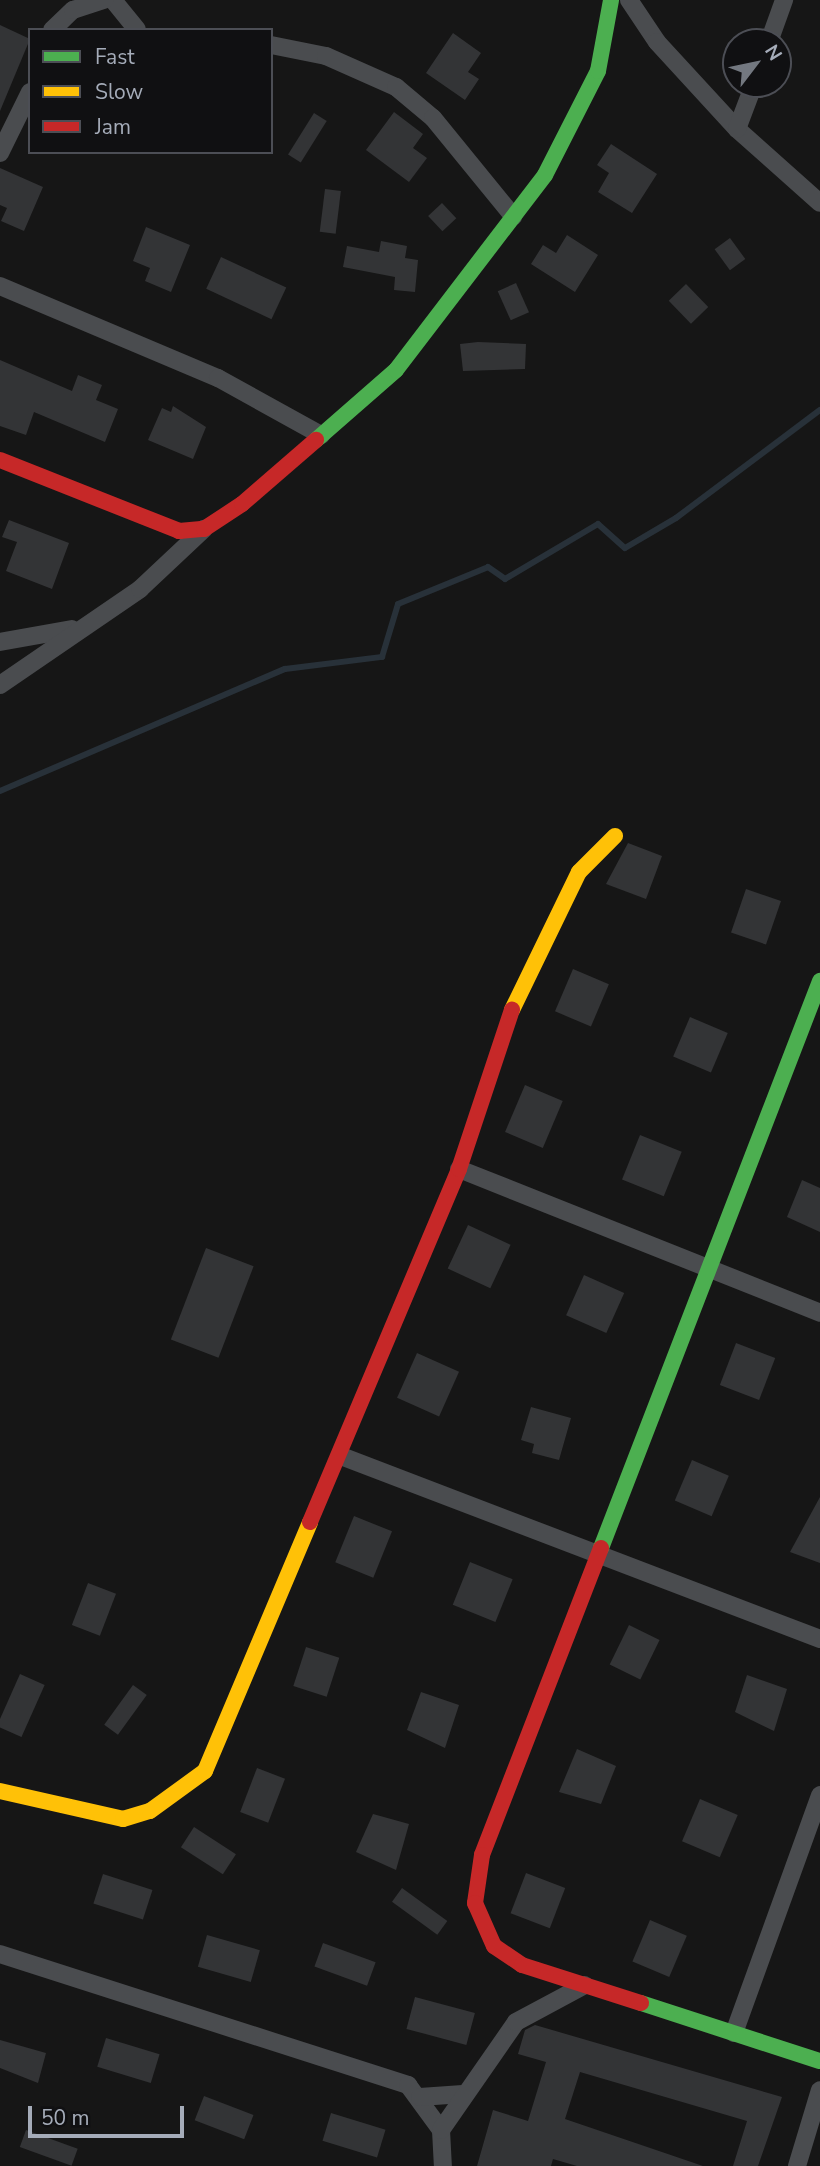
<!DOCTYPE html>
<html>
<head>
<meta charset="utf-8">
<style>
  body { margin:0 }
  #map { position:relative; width:820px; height:2166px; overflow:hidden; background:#161616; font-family:"Nunito Sans",sans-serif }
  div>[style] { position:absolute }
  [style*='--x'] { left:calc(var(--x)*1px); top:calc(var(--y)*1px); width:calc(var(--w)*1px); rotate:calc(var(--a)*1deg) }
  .stream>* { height:6px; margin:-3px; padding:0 3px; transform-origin:3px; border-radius:3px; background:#283139 }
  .building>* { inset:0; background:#333436; transform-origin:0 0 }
  .street>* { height:18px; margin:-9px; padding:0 9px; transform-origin:9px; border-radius:9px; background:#4a4c4f }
  .fast>* { height:16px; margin:-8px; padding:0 8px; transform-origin:8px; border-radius:8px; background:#4caf50 }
  .slow>* { height:16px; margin:-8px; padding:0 8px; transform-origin:8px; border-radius:8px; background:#ffc107 }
  .jam>* { height:16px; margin:-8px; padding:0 8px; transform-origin:8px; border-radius:8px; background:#c62828 }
  span { translate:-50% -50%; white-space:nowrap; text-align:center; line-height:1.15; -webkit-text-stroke:5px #101012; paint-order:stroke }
  .legend { position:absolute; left:28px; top:28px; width:245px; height:126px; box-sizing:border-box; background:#101012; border:2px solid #4c4e55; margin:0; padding:9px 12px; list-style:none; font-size:21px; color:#a5acb9 }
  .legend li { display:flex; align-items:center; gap:14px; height:35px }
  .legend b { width:35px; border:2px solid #4c4e55 }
  .north { position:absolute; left:722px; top:28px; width:70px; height:70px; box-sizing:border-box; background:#101012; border:2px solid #4c4e55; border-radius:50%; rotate:58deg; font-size:19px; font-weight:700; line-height:28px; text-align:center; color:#a5acb9 }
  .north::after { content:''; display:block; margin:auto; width:24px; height:32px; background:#737880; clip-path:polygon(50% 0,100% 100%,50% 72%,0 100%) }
  .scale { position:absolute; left:28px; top:2106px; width:156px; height:32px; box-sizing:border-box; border:4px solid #a5acb9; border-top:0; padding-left:9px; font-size:21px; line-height:24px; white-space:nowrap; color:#a5acb9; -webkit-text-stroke:5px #101012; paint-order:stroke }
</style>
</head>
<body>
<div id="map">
  <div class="stream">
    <div style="--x:0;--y:791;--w:310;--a:-23.2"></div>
    <div style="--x:285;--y:669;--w:98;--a:-7.1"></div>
    <div style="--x:382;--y:657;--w:55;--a:-73.2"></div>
    <div style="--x:398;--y:604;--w:97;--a:-22.3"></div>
    <div style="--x:488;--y:567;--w:21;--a:35"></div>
    <div style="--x:505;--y:579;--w:108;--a:-30.6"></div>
    <div style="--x:598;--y:524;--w:36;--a:42"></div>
    <div style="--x:625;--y:548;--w:59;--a:-30.5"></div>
    <div style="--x:676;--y:518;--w:180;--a:-36.9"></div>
  </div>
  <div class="building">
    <div style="clip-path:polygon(0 25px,30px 39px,0 111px)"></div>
    <div style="clip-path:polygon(453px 33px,481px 53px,468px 72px,479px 79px,465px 100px,426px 73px)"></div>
    <div style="clip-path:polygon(394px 112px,423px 134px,413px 148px,427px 158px,409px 182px,366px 150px)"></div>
    <div style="left:314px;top:113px;width:15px;height:49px;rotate:32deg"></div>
    <div style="clip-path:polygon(611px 144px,657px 174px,632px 213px,598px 192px,609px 173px,597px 165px)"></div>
    <div style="clip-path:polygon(0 168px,43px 187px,24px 231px,1px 221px,7px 208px,0 205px)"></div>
    <div style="left:325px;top:189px;width:16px;height:43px;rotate:7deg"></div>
    <div style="left:442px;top:203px;width:21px;height:19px;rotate:47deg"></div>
    <div style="clip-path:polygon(146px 227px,190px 245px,171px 292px,145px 281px,150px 268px,133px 261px)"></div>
    <div style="clip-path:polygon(567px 235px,598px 255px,575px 292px,531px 264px,543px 245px,556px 253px)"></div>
    <div style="left:730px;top:238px;width:26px;height:19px;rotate:54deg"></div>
    <div style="clip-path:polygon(381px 241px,407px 246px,405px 258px,418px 260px,415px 292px,394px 290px,395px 277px,343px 267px,347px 246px,379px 252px)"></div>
    <div style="left:221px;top:257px;width:72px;height:35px;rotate:25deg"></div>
    <div style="left:516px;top:283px;width:32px;height:20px;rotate:66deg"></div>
    <div style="left:686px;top:284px;width:32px;height:24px;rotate:46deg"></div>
    <div style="clip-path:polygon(478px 342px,526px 344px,525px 369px,463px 371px,460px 344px)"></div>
    <div style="clip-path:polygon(0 360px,72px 391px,78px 375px,102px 385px,96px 400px,118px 409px,105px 442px,34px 412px,26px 435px,0 426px)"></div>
    <div style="clip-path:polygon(173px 406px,206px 427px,193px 459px,148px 440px,162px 408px,171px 412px)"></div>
    <div style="clip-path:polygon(9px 520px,69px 543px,52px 589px,6px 571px,17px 542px,2px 537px)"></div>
    <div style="clip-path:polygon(628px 843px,662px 856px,646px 899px,606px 884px)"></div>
    <div style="left:746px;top:889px;width:37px;height:46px;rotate:19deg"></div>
    <div style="left:573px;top:969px;width:39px;height:46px;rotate:23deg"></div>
    <div style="left:690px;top:1017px;width:41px;height:43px;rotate:23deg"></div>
    <div style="left:525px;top:1085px;width:41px;height:51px;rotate:23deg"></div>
    <div style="left:640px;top:1135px;width:45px;height:48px;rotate:22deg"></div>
    <div style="clip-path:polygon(802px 1180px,820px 1188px,820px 1232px,787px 1217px)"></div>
    <div style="left:468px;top:1225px;width:47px;height:48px;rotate:25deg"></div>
    <div style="left:206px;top:1248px;width:51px;height:98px;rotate:21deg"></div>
    <div style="left:584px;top:1275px;width:44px;height:44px;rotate:24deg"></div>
    <div style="left:736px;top:1343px;width:42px;height:45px;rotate:21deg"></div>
    <div style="left:417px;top:1353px;width:46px;height:49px;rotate:24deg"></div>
    <div style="clip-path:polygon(531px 1407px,571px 1418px,559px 1460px,532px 1453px,534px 1444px,521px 1440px)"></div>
    <div style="left:692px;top:1460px;width:40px;height:44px;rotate:23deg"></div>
    <div style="clip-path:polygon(820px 1497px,820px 1563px,790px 1552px)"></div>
    <div style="left:354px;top:1516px;width:41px;height:50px;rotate:22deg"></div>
    <div style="left:470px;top:1562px;width:46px;height:46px;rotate:22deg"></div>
    <div style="left:88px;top:1583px;width:30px;height:45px;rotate:21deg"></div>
    <div style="left:629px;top:1625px;width:34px;height:44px;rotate:26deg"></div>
    <div style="left:306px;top:1647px;width:35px;height:41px;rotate:18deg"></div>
    <div style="left:20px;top:1674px;width:27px;height:57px;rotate:24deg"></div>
    <div style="clip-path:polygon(747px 1675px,787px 1689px,774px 1731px,735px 1712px)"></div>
    <div style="left:133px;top:1685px;width:17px;height:49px;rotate:36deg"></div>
    <div style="clip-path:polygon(421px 1692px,459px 1705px,445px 1748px,407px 1730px)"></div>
    <div style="clip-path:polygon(577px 1749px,616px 1766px,601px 1804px,559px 1792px)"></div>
    <div style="left:257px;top:1768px;width:30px;height:47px;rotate:21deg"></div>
    <div style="left:700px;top:1799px;width:41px;height:46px;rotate:23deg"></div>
    <div style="clip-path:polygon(373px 1814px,409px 1824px,396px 1870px,356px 1852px)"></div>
    <div style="left:194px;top:1827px;width:50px;height:24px;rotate:33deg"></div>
    <div style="left:526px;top:1873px;width:42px;height:43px;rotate:21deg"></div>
    <div style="left:103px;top:1874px;width:52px;height:31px;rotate:18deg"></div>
    <div style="left:402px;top:1888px;width:56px;height:17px;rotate:36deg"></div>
    <div style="left:650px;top:1920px;width:40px;height:45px;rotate:23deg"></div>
    <div style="left:207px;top:1935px;width:55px;height:33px;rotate:16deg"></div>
    <div style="left:323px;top:1943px;width:56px;height:25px;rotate:20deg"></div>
    <div style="left:415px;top:1997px;width:62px;height:33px;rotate:15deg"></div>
    <div style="clip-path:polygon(535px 2025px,782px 2097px,758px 2166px,733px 2166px,747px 2121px,580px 2072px,565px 2119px,703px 2166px,577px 2166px,553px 2159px,551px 2166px,477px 2166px,493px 2110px,528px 2121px,546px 2062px,518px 2054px,525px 2030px)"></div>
    <div style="left:106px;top:2038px;width:56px;height:30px;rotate:17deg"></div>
    <div style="clip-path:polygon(0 2040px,46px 2053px,38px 2083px,0 2068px)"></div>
    <div style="left:204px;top:2096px;width:53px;height:26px;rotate:21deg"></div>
    <div style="left:331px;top:2113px;width:57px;height:29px;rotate:17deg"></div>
    <div style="left:26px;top:2130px;width:55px;height:18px;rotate:20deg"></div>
  </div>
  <div class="street">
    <div style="--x:113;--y:0;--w:38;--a:51"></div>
    <div style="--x:629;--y:0;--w:50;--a:56.3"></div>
    <div style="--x:657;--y:42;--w:118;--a:47.4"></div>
    <div style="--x:737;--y:129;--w:111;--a:41.7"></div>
    <div style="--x:52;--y:30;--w:29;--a:-44"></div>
    <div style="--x:73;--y:10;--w:33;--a:-18"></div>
    <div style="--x:769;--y:42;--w:45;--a:-70.3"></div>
    <div style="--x:271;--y:45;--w:56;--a:11.3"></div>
    <div style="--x:326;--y:56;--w:77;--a:23.9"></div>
    <div style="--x:396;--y:87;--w:48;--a:40"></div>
    <div style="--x:433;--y:118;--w:127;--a:50.8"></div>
    <div style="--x:737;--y:129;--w:48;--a:-69.3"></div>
    <div style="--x:0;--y:153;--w:68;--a:-63.8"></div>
    <div style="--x:0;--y:286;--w:237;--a:22.9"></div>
    <div style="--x:218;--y:378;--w:118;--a:29"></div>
    <div style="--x:0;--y:642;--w:73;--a:-10.2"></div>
    <div style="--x:0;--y:685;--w:170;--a:-34.4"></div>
    <div style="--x:140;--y:589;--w:88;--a:-43.2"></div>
    <div style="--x:459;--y:1169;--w:389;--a:21.7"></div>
    <div style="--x:341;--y:1456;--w:513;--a:20.91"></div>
    <div style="--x:0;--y:1954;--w:429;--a:17.8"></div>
    <div style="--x:408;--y:2085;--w:56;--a:53.7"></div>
    <div style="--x:441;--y:2130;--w:36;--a:87"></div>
    <div style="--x:734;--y:2033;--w:253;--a:-70.1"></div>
    <div style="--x:420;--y:2097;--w:43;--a:-4"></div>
    <div style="--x:441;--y:2130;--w:131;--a:-55.2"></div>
    <div style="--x:516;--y:2022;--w:78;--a:-28.2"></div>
    <div style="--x:797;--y:2166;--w:79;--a:-73.2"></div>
  </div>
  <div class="fast">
    <div style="--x:316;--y:440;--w:106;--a:-41.2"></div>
    <div style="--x:396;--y:370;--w:245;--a:-52.6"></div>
    <div style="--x:545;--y:175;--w:117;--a:-63"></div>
    <div style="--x:598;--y:71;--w:72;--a:-79.6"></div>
    <div style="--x:601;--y:1548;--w:608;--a:-68.88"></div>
    <div style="--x:641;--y:2003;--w:188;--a:18"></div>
  </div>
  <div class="slow">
    <div style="--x:512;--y:1010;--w:153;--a:-64.1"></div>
    <div style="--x:579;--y:872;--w:51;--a:-45"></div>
    <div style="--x:0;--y:1791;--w:126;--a:12.8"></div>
    <div style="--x:123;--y:1819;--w:28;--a:-17"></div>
    <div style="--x:150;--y:1811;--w:68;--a:-36"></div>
    <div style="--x:205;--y:1771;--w:270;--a:-67.1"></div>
  </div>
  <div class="jam">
    <div style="--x:0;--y:460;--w:193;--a:21.6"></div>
    <div style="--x:179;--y:531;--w:25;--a:-5"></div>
    <div style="--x:204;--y:529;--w:45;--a:-33.3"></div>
    <div style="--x:242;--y:504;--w:98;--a:-40.9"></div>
    <div style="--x:310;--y:1522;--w:383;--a:-67.1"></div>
    <div style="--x:459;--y:1169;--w:168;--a:-71.6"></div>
    <div style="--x:601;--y:1548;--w:329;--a:111.2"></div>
    <div style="--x:482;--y:1855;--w:49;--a:98.3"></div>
    <div style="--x:475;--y:1903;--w:47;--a:66.2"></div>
    <div style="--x:494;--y:1946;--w:34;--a:34"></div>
    <div style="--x:522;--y:1965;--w:125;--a:17.7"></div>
  </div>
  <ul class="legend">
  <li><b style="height:9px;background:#4caf50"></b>Fast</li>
  <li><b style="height:9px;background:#ffc107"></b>Slow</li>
  <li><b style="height:9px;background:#c62828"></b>Jam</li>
  </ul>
  <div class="north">N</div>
  <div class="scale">50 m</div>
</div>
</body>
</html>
